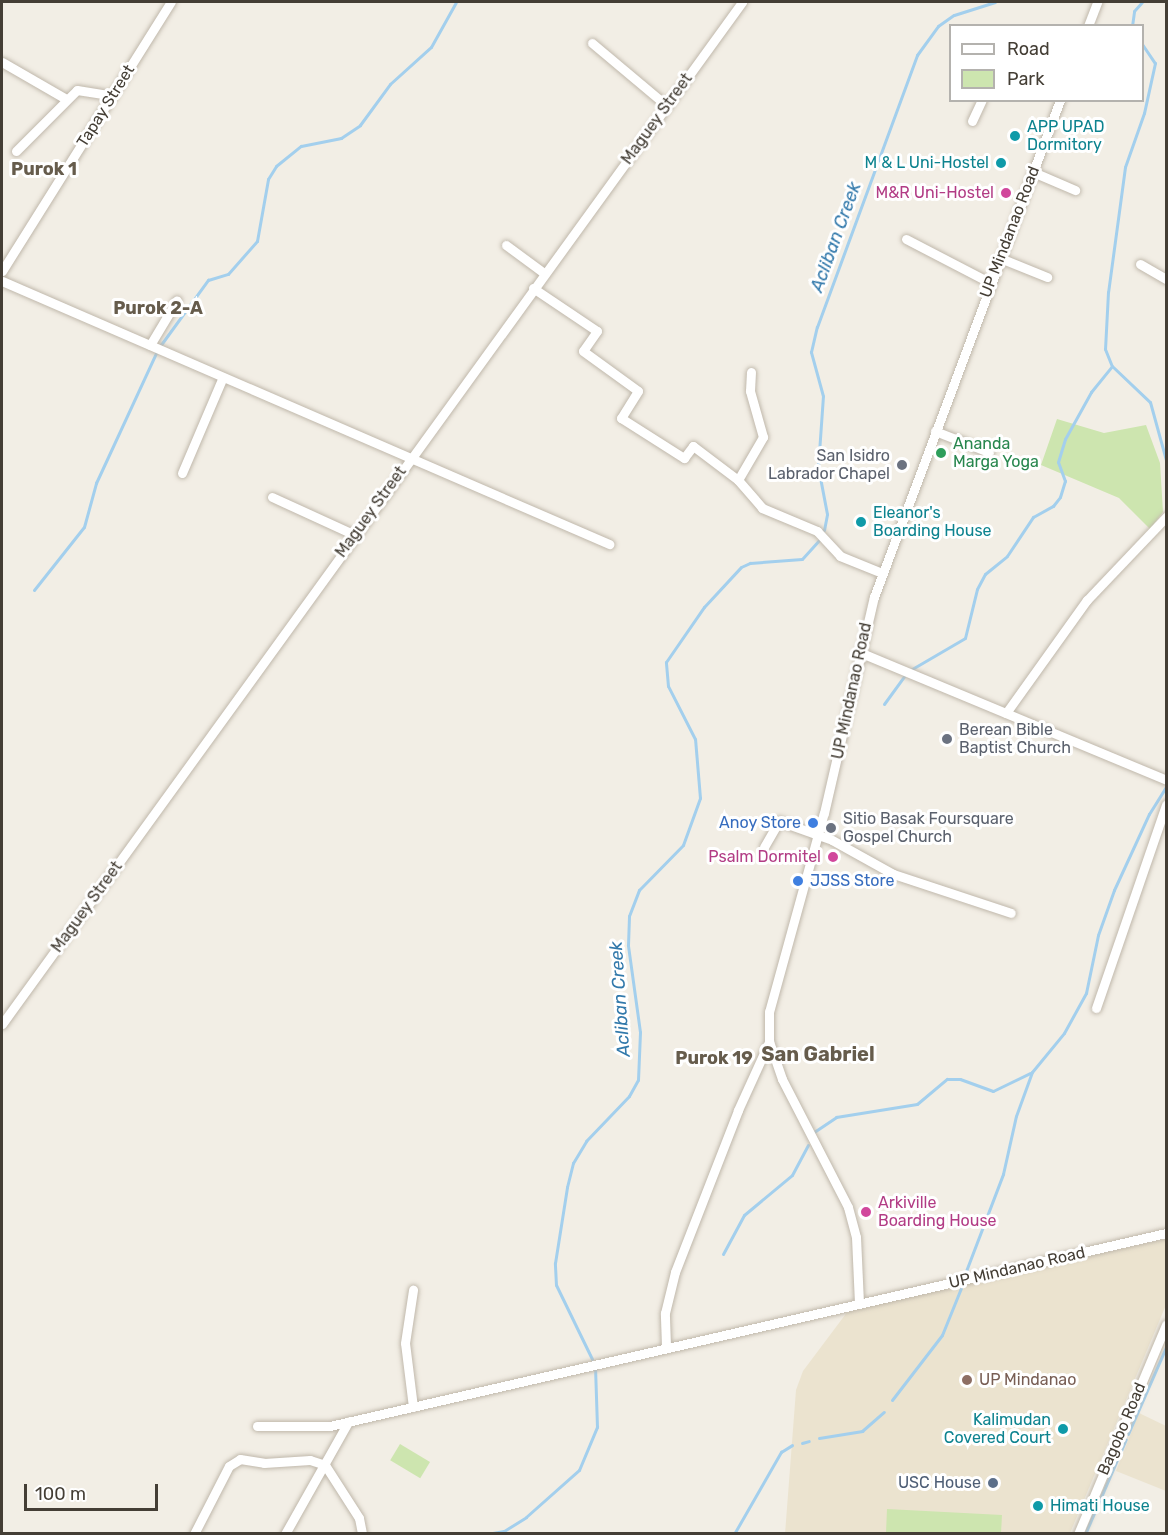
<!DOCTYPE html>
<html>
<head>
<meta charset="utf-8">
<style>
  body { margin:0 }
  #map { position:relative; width:1168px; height:1535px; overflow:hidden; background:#f2eee5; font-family:Rubik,sans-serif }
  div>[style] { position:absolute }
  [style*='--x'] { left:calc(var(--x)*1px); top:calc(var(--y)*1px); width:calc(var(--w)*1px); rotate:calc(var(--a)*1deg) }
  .education>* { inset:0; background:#ebe3cf }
  .green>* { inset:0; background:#cde5af; transform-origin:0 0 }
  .stream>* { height:3px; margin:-1.5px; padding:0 1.5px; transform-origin:1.5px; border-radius:1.5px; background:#a3cfed }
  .roads { filter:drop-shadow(0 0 2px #c0b8ab) drop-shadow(0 0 2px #c0b8ab) }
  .minor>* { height:9px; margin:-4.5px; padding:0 4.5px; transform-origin:4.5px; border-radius:4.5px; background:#fff }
  .dots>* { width:16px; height:16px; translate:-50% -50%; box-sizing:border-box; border:3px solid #fff; border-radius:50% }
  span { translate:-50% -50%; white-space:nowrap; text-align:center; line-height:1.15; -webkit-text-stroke:6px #fff; paint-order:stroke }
  .street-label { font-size:16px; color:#443e35 }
  .culture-label { font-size:16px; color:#0d838f }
  .left { translate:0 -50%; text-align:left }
  .right { translate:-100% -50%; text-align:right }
  .hotel-label { font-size:16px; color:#b23c85 }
  .leisure-label { font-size:16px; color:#27864d }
  .worship-label { font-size:16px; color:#5b616d }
  .shop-label { font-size:16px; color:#366cbe }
  .education-label { font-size:16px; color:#785e54 }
  .service-label { font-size:16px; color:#4e5e75 }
  .neighbourhood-label { font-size:18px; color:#665c4c; font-weight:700 }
  .water-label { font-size:18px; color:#3279ab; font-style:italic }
  .quarter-label { font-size:20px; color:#665c4c; font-weight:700 }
  .frame { position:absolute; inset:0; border:3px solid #443e35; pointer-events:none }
  .legend { position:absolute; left:949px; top:24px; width:195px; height:78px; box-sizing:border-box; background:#fff; border:2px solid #b4b2ae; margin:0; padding:8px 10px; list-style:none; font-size:18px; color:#443e35 }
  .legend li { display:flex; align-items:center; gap:12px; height:30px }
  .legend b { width:30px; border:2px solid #b4b2ae }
  .scale { position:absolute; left:24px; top:1484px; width:134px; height:27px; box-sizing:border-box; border:3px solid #443e35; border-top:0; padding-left:8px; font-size:18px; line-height:21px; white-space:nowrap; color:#443e35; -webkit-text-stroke:4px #fff; paint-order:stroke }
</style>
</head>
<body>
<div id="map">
  <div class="education">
    <div style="clip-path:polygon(1166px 1239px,1166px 1305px,1070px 1533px,785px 1534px,796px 1390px,803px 1371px,848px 1311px)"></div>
    <div style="clip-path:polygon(1139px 1413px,1166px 1426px,1166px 1491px,1116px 1471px)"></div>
  </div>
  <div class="green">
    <div style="clip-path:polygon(1057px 419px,1104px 433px,1146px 425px,1160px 463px,1163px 512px,1150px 529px,1119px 498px,1041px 465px)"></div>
    <div style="left:400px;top:1444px;width:35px;height:19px;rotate:31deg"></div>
    <div style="clip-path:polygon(887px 1509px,1002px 1515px,1001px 1533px,886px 1533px)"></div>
  </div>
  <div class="stream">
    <div style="--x:1132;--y:26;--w:15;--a:-82"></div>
    <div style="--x:1134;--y:11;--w:12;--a:-48"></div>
    <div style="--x:1142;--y:44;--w:23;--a:56"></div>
    <div style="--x:1155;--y:63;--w:51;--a:102.4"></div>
    <div style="--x:1144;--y:113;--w:57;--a:109.4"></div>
    <div style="--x:1125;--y:167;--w:126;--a:97.7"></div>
    <div style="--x:1108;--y:292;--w:57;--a:93"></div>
    <div style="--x:1105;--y:349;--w:18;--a:68"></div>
    <div style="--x:1112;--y:366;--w:52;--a:43.5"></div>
    <div style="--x:1150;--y:402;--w:60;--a:74.6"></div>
    <div style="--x:160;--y:346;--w:82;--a:-54"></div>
    <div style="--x:208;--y:280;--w:21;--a:-17"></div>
    <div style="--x:228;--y:274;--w:44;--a:-48.7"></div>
    <div style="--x:257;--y:241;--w:63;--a:-79.9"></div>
    <div style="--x:268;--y:179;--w:15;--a:-58"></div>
    <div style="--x:276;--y:166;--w:32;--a:-39"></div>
    <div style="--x:301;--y:146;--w:41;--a:-11.3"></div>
    <div style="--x:341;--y:138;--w:23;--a:-34"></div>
    <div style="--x:360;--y:125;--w:51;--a:-53.8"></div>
    <div style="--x:390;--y:84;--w:55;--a:-42.1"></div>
    <div style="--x:431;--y:47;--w:51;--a:-60.9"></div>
    <div style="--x:824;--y:530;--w:16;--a:-79"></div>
    <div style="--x:827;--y:514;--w:48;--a:-100.8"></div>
    <div style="--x:818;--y:467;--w:71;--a:-86"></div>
    <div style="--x:823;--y:396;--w:46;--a:-105.3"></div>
    <div style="--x:811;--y:352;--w:26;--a:-77"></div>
    <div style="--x:817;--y:327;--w:290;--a:-69.8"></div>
    <div style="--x:917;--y:55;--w:36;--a:-54"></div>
    <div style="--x:938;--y:26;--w:19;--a:-35"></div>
    <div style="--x:954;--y:15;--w:43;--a:-17.6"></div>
    <div style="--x:34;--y:590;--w:80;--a:-51.6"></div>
    <div style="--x:84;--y:527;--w:46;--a:-74.7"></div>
    <div style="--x:96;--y:483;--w:143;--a:-65.2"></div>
    <div style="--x:912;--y:669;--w:61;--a:-30.3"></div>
    <div style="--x:965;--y:638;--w:50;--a:-76.2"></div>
    <div style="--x:977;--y:589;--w:17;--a:-62"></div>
    <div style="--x:985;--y:574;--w:28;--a:-39"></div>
    <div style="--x:1007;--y:556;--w:47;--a:-56.3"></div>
    <div style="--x:1033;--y:517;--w:23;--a:-29"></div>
    <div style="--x:1053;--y:506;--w:11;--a:-52"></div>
    <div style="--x:1060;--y:497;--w:17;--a:-73"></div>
    <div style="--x:1065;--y:481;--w:20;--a:-110"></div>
    <div style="--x:1058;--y:462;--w:24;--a:-73"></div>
    <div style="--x:1065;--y:439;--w:54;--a:-61"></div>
    <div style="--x:1091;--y:392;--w:33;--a:-51"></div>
    <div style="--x:884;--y:704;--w:36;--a:-54"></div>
    <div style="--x:814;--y:1132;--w:27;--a:-34"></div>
    <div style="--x:836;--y:1117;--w:82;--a:-9.1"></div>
    <div style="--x:917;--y:1104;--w:39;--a:-40"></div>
    <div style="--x:947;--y:1079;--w:13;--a:0"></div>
    <div style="--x:960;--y:1079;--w:35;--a:20"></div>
    <div style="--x:993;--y:1091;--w:41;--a:-25.9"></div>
    <div style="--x:723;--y:1254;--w:44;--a:-61.7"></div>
    <div style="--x:744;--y:1215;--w:62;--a:-39.8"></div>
    <div style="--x:792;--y:1175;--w:34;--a:-62"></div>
    <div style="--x:966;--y:1271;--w:104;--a:-69.1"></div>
    <div style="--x:1003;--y:1174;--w:59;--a:-77.4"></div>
    <div style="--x:1016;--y:1116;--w:47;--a:-70"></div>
    <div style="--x:1032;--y:1072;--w:50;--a:-50.6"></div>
    <div style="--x:1064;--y:1033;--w:46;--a:-61.2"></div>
    <div style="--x:1086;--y:993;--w:59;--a:-78.3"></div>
    <div style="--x:1098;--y:935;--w:48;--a:-70.4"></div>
    <div style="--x:1114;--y:890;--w:84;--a:-65.3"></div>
    <div style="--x:1149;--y:814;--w:32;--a:-58"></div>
    <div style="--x:592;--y:1359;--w:82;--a:-115.9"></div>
    <div style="--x:556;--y:1285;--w:22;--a:-93"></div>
    <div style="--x:555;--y:1263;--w:77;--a:-81"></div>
    <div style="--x:567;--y:1187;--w:25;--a:-76"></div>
    <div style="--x:573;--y:1163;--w:26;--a:-59"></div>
    <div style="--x:586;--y:1141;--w:62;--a:-46.3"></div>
    <div style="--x:629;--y:1096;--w:18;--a:-61"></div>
    <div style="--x:638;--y:1080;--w:48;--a:-87.6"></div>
    <div style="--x:640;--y:1032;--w:88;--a:-97.9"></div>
    <div style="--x:628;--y:945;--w:29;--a:-88"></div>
    <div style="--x:629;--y:916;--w:28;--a:-69"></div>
    <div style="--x:639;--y:890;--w:63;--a:-45.6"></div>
    <div style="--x:683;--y:845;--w:50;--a:-70.1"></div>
    <div style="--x:700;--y:798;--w:59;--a:-94.8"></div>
    <div style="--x:695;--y:739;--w:59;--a:-117"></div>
    <div style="--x:668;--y:686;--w:24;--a:-95"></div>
    <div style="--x:666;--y:662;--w:67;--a:-55.4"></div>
    <div style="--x:704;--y:607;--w:54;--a:-47.2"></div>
    <div style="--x:741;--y:567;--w:10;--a:-24"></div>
    <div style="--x:750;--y:563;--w:52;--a:-4.4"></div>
    <div style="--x:802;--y:559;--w:25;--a:-48"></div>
    <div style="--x:892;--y:1400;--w:82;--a:-52.4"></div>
    <div style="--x:942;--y:1335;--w:51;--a:-68"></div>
    <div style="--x:1128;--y:1434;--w:95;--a:-66.4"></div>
    <div style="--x:819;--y:1438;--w:44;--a:-9.2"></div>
    <div style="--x:862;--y:1431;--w:29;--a:-41"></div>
    <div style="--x:802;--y:1443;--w:7;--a:-16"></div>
    <div style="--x:487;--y:1534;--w:17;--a:-10"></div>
    <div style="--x:504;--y:1531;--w:26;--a:-32"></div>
    <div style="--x:526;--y:1517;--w:71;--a:-41.6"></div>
    <div style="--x:579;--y:1470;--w:47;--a:-67.3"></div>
    <div style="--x:597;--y:1427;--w:60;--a:-91.9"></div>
    <div style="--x:734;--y:1534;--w:95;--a:-60.2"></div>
    <div style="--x:781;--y:1452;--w:13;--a:-32"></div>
    <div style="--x:1085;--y:1534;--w:103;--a:-66.7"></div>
  </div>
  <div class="roads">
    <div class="minor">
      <div style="--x:1088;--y:26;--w:26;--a:-69"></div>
      <div style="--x:592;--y:43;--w:98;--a:40"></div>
      <div style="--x:2;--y:62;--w:74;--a:30"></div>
      <div style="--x:972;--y:121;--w:23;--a:-65"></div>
      <div style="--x:16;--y:151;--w:86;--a:-45"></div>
      <div style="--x:77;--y:90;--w:36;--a:9"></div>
      <div style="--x:1033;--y:172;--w:46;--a:23.2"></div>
      <div style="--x:906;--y:239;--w:96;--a:27.4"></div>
      <div style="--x:506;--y:245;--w:47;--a:36.4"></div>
      <div style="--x:1000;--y:258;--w:51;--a:22"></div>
      <div style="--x:1140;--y:264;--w:30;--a:30"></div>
      <div style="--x:2;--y:271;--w:318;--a:-57.9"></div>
      <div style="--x:2;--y:281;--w:662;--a:23.43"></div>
      <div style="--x:533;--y:288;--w:77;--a:33.9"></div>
      <div style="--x:597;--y:331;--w:24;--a:125"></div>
      <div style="--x:583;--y:351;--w:68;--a:36"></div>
      <div style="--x:638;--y:391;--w:32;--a:122"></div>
      <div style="--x:621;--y:418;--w:75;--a:32.4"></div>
      <div style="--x:684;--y:458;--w:15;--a:-53"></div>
      <div style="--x:693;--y:446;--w:56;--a:37.1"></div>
      <div style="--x:738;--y:480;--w:37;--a:49"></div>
      <div style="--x:762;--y:508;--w:60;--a:22.7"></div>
      <div style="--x:817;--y:531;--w:34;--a:47"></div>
      <div style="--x:840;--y:556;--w:45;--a:22"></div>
      <div style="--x:150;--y:345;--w:52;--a:-59"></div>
      <div style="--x:935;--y:431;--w:58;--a:21.3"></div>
      <div style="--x:182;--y:473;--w:104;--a:-66.9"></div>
      <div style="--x:738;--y:480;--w:50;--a:-59.8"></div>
      <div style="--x:763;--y:437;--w:48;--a:-105.8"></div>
      <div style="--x:750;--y:391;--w:19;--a:-87"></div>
      <div style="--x:272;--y:497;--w:91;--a:24.6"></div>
      <div style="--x:859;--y:652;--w:333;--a:22.6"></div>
      <div style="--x:1006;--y:713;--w:139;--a:-54.4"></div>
      <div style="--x:1087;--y:600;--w:115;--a:-46.4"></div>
      <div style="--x:764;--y:847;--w:30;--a:-60"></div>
      <div style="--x:779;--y:821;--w:56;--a:19.7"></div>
      <div style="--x:832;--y:840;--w:70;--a:29.1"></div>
      <div style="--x:893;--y:874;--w:124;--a:18.3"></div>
      <div style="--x:1096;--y:1008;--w:215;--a:-71"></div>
      <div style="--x:2;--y:1024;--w:1262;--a:-54.09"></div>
      <div style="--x:859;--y:1303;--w:66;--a:-92.6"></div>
      <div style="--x:856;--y:1237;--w:31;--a:-105"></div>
      <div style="--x:848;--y:1207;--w:144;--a:-117.3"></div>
      <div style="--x:782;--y:1079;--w:39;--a:-109"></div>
      <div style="--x:769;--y:1042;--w:30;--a:-90"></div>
      <div style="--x:769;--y:1012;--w:206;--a:-74.6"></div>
      <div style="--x:824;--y:813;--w:222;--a:-77"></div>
      <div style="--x:874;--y:597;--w:531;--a:-69.48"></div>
      <div style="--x:666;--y:1346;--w:33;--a:-92"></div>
      <div style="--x:665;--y:1313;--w:42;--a:-76.3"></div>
      <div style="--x:675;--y:1272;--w:174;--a:-68.7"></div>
      <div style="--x:738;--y:1110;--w:75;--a:-65.5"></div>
      <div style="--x:413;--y:1407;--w:64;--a:-97.1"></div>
      <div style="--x:405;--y:1343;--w:54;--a:-81.4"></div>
      <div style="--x:257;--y:1426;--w:73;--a:0"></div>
      <div style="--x:330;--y:1426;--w:858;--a:-13"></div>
      <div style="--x:194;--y:1534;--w:76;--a:-62.8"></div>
      <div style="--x:229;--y:1466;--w:13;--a:-32"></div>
      <div style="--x:240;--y:1459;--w:24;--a:9"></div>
      <div style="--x:264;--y:1463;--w:46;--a:-3.7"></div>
      <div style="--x:310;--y:1460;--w:16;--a:18"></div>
      <div style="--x:325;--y:1465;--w:63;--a:57.3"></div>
      <div style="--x:359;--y:1518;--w:16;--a:79"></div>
      <div style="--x:285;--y:1534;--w:129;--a:-60.6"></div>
      <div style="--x:1078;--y:1534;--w:227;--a:-67.2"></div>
    </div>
  </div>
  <div class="dots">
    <div style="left:1015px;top:136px;background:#0f9aa8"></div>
    <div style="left:1001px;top:163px;background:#0f9aa8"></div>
    <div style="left:1006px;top:193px;background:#d1479c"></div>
    <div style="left:941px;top:453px;background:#2e9e5b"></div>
    <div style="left:902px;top:465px;background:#6b7280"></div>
    <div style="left:861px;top:522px;background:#0f9aa8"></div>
    <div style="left:947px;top:739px;background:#6b7280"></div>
    <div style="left:813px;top:823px;background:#3f7fe0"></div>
    <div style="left:831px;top:828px;background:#6b7280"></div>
    <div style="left:833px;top:857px;background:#d1479c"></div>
    <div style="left:798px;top:881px;background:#3f7fe0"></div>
    <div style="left:866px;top:1212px;background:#d1479c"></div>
    <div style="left:967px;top:1380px;background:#8d6e63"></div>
    <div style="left:1063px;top:1429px;background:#0f9aa8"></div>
    <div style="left:993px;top:1483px;background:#5c6f8a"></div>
    <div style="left:1038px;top:1506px;background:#0f9aa8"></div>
  </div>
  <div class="street-label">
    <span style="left:106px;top:106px;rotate:-58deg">Tapay Street</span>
    <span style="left:657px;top:119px;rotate:-54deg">Maguey Street</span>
    <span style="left:1010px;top:232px;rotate:-69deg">UP Mindanao Road</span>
    <span style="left:371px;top:512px;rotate:-54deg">Maguey Street</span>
    <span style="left:852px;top:691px;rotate:-78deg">UP Mindanao Road</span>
    <span style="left:87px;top:907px;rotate:-54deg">Maguey Street</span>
    <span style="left:1017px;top:1268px;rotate:-13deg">UP Mindanao Road</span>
    <span style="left:1122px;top:1429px;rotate:-67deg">Bagobo Road</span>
  </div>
  <div class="culture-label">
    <span class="left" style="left:1027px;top:136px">APP UPAD<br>Dormitory</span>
    <span class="right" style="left:989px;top:163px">M &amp; L Uni-Hostel</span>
    <span class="left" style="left:873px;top:522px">Eleanor's<br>Boarding House</span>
    <span class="right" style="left:1051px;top:1429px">Kalimudan<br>Covered Court</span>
    <span class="left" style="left:1050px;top:1506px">Himati House</span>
  </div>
  <div class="hotel-label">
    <span class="right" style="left:994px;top:193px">M&amp;R Uni-Hostel</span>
    <span class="right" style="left:821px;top:857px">Psalm Dormitel</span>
    <span class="left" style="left:878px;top:1212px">Arkiville<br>Boarding House</span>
  </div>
  <div class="leisure-label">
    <span class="left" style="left:953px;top:453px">Ananda<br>Marga Yoga</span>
  </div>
  <div class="worship-label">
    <span class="right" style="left:890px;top:465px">San Isidro<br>Labrador Chapel</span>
    <span class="left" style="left:959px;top:739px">Berean Bible<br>Baptist Church</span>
    <span class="left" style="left:843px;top:828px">Sitio Basak Foursquare<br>Gospel Church</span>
  </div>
  <div class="shop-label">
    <span class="right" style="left:801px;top:823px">Anoy Store</span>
    <span class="left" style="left:810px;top:881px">JJSS Store</span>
  </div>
  <div class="education-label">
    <span class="left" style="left:979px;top:1380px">UP Mindanao</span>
  </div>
  <div class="service-label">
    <span class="right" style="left:981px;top:1483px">USC House</span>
  </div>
  <div class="neighbourhood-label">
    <span style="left:44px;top:169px">Purok 1</span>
    <span style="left:158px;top:308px">Purok 2-A</span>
    <span style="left:714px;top:1058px">Purok 19</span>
  </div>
  <div class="water-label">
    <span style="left:836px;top:237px;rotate:-70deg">Acliban Creek</span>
    <span style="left:620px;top:999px;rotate:-94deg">Acliban Creek</span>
  </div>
  <div class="quarter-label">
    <span style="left:818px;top:1054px">San Gabriel</span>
  </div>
  <div class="frame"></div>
  <ul class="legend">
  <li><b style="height:8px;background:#fff"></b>Road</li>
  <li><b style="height:16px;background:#cde5af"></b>Park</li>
  </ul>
  <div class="scale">100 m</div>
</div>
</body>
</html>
